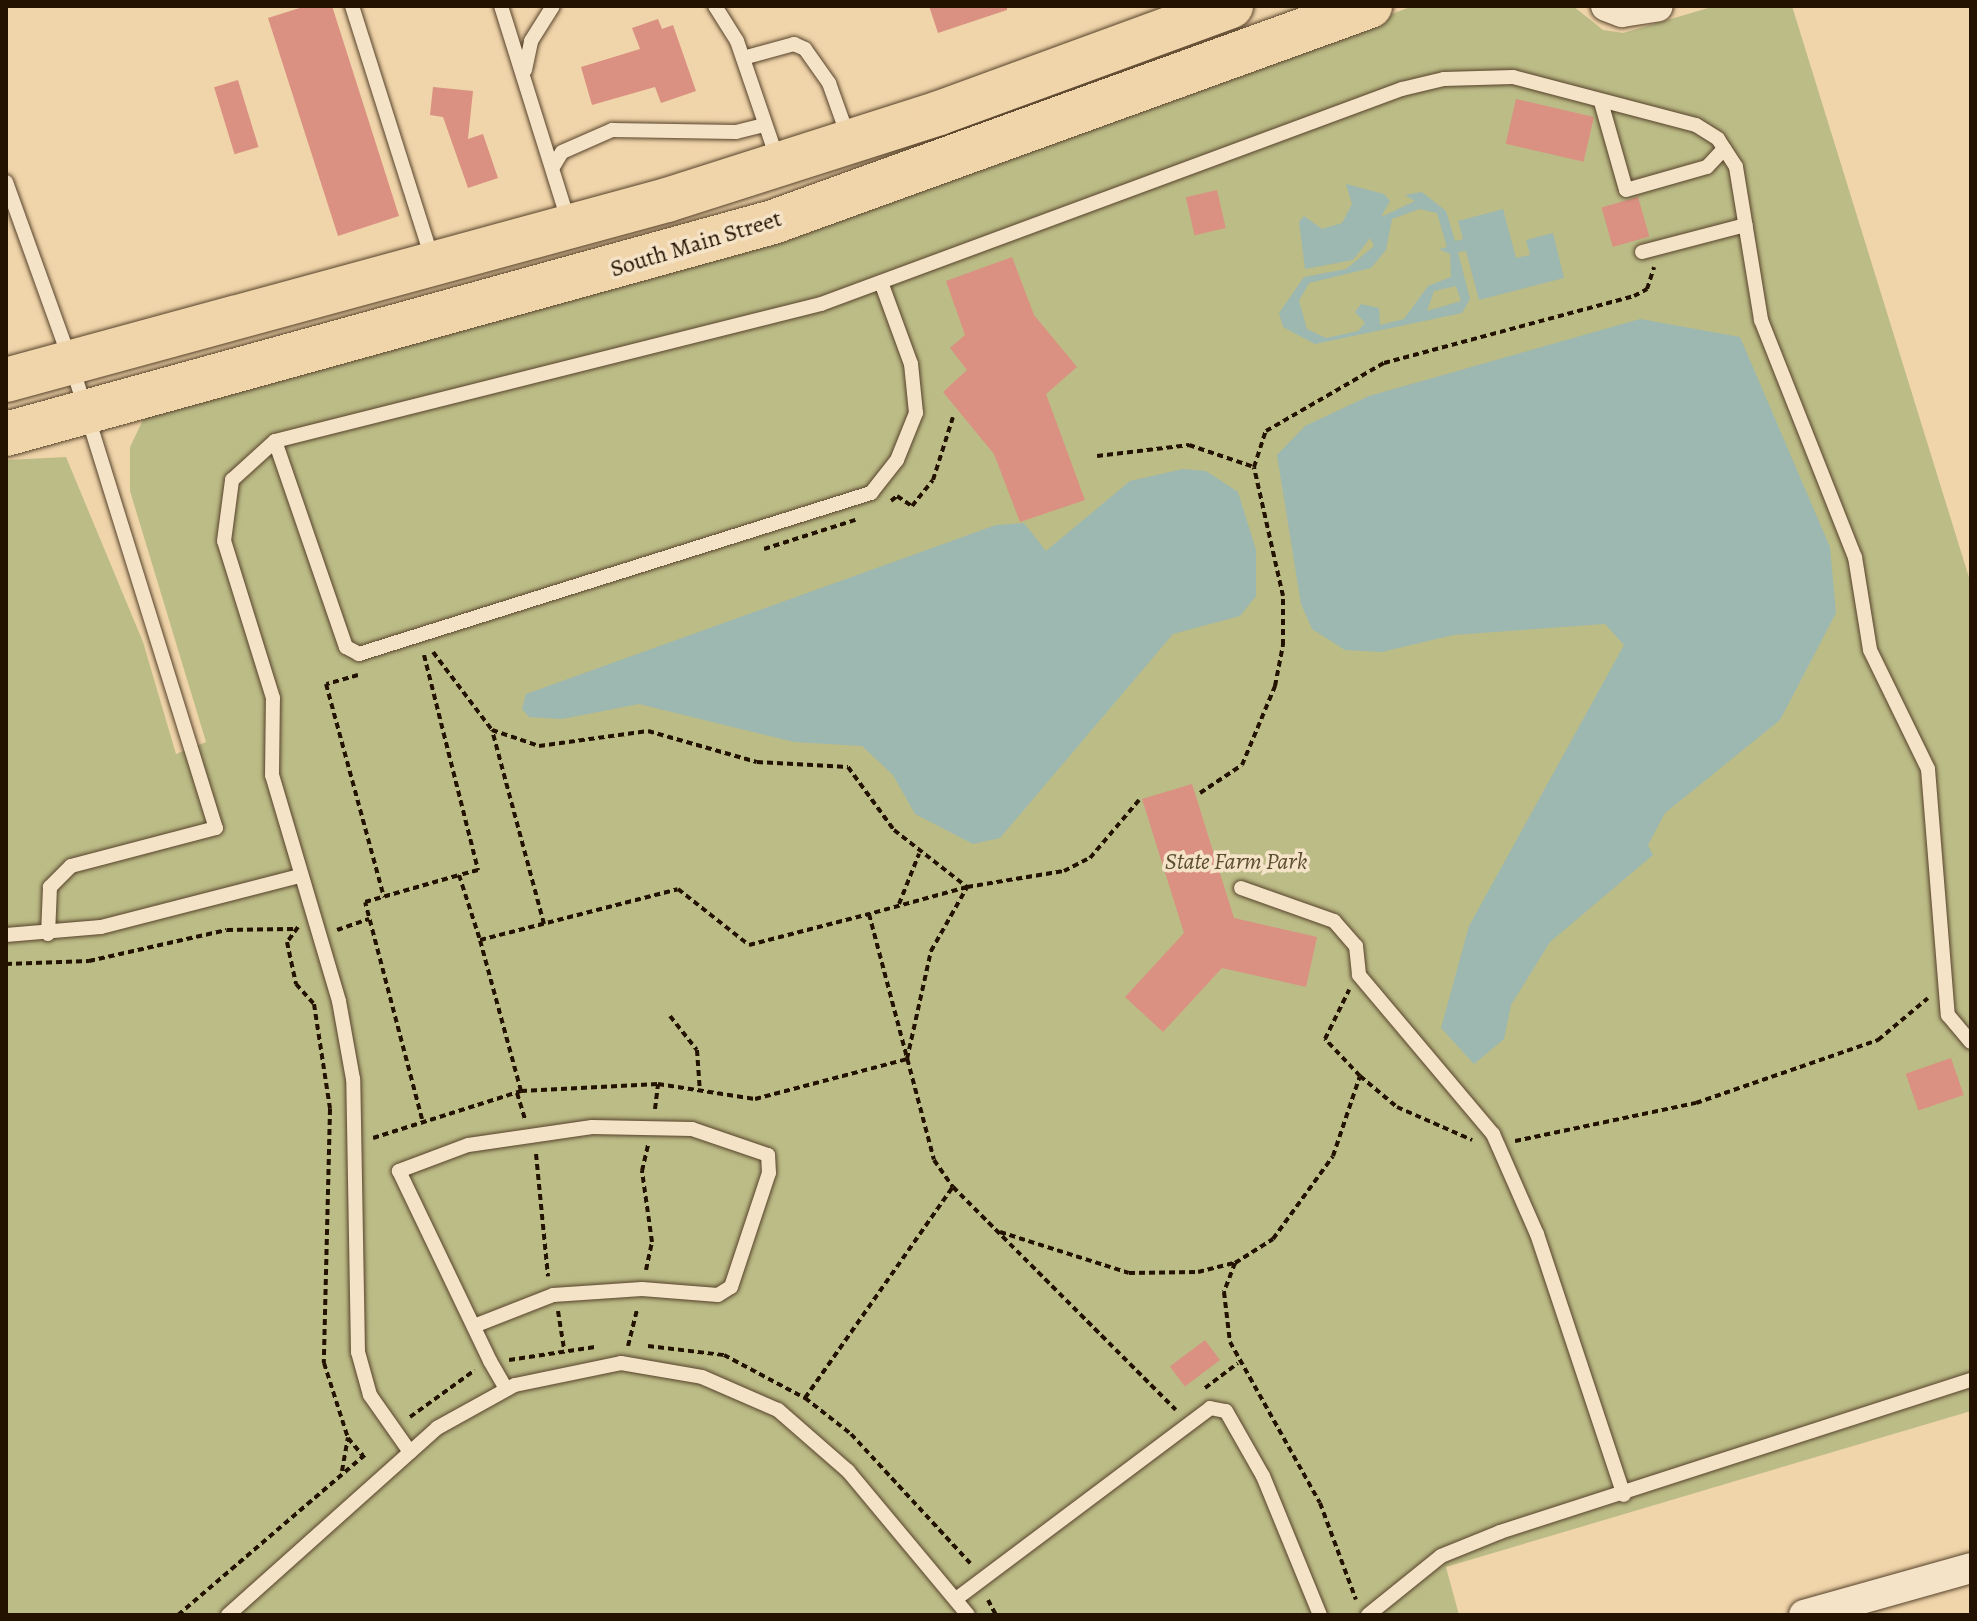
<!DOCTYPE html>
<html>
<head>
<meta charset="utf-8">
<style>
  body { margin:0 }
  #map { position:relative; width:1977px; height:1621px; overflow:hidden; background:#f0d4aa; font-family:Alegreya,serif }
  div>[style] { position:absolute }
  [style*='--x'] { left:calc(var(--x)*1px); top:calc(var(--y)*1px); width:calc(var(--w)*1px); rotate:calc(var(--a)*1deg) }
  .green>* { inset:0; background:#bcbc87 }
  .water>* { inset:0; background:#9db7b1 }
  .building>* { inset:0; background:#da9181; transform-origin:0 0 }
  .path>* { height:4px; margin-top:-2px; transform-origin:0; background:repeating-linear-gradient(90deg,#231200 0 6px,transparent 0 10px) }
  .roads { filter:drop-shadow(0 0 2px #56422a) drop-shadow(0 0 2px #56422a) }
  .lane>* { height:14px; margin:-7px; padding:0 7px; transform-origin:7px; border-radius:7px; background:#f5e3c8 }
  .street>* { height:30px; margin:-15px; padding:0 15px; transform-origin:15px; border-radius:15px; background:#f5e3c8 }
  .highway>* { height:44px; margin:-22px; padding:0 22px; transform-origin:22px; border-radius:22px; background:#f0d4aa }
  span { translate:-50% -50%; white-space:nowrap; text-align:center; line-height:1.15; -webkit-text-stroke:7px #f5e3c8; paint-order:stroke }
  .street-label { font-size:24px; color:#231200 }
  .park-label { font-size:24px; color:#594e2f; font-style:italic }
  .frame { position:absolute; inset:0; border:8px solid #231200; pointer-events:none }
</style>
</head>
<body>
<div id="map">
  <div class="green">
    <div style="clip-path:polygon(1413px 6px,1573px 6px,1603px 30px,1623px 33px,1715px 6px,1792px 6px,1971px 584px,1971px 1411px,1446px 1567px,1459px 1615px,6px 1615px,6px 460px,66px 457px,143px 642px,176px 754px,206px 742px,130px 491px,130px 447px,143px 420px,164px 408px,871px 210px)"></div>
  </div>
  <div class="water">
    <div style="clip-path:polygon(evenodd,1346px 184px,1384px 194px,1390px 201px,1381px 217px,1415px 201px,1405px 195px,1422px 192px,1446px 211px,1455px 241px,1463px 239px,1458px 221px,1503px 209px,1516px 258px,1530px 255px,1526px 240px,1553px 233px,1564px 278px,1479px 300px,1466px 251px,1458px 252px,1470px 299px,1462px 313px,1315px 344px,1283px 327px,1279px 313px,1304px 277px,1346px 269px,1374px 246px,1370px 238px,1353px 260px,1305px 269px,1299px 222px,1304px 216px,1322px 229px,1342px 223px,1352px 204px,1346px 184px,1419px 209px,1437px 213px,1447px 247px,1439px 249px,1450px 254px,1451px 277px,1428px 286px,1404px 319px,1380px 325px,1379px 308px,1361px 304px,1355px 312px,1365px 323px,1358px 331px,1326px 338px,1307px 329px,1299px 301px,1309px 283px,1371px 268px,1386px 250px,1392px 219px,1419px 209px,1346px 184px,1456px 286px,1461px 301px,1427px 311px,1434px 291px,1456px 286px)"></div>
    <div style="clip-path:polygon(1640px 319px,1740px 337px,1830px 547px,1836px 613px,1780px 720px,1665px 813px,1648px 845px,1653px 855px,1550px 942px,1511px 1005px,1504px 1039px,1474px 1064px,1441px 1028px,1469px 926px,1624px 645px,1605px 624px,1453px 635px,1382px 652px,1345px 650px,1312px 629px,1301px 604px,1277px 455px,1305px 426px,1369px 396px)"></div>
    <div style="clip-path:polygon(1183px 469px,1206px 471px,1238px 492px,1256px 550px,1256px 596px,1240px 616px,1173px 634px,1000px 838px,973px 844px,915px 814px,893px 775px,862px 746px,794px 742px,639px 704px,562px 719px,529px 717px,522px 709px,526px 694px,996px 525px,1024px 523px,1046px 551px,1130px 481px)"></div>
  </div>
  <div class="building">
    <div style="clip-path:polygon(306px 6px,332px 6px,399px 216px,338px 236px,268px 18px)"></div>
    <div style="clip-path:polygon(929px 6px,1007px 6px,1007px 10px,938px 33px)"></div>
    <div style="clip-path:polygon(658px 19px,662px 29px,673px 25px,696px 91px,661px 103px,655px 87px,592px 105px,581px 67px,640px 49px,632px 28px)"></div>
    <div style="left:238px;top:80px;width:70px;height:25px;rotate:73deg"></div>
    <div style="clip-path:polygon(433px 87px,473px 91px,468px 139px,483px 134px,498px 178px,468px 188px,443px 117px,430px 115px)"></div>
    <div style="left:1516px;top:99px;width:80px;height:46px;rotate:13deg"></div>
    <div style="left:1217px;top:190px;width:39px;height:32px;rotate:77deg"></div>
    <div style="left:1638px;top:197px;width:41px;height:38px;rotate:74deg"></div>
    <div style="clip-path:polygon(1012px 257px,1034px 315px,1077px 367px,1046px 394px,1085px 500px,1020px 522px,994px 454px,943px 392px,967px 370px,950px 348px,965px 335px,946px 281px)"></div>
    <div style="clip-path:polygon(1192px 784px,1234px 918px,1317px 937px,1306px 987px,1222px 968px,1163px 1032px,1125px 997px,1184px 933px,1142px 799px)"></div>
    <div style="left:1951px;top:1058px;width:39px;height:48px;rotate:71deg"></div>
    <div style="left:1205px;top:1340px;width:25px;height:44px;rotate:53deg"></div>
  </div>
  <div class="path">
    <div style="--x:1097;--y:456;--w:93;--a:-6.8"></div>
    <div style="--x:1189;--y:445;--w:69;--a:18.7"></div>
    <div style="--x:891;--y:501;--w:8;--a:-40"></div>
    <div style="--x:897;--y:496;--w:18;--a:34"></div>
    <div style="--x:912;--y:506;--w:33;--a:-51"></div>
    <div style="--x:933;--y:480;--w:66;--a:-72.4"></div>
    <div style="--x:764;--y:549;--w:96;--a:-17.7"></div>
    <div style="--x:433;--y:652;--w:98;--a:52.9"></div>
    <div style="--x:424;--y:655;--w:222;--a:75.9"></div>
    <div style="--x:478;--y:870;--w:20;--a:165"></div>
    <div style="--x:459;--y:875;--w:68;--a:72.1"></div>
    <div style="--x:358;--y:675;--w:33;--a:164"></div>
    <div style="--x:326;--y:684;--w:221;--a:74.8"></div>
    <div style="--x:1200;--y:793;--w:50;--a:-33.7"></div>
    <div style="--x:1242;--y:765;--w:86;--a:-67.3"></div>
    <div style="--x:1275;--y:686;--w:42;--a:-79"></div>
    <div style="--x:1283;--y:645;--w:49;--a:-90"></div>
    <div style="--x:1283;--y:596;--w:132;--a:-102.7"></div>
    <div style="--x:1254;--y:467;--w:38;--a:-72"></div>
    <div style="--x:1266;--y:431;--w:136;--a:-30"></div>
    <div style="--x:1384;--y:363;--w:259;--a:-15"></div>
    <div style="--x:1634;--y:296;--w:15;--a:-28"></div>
    <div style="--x:1647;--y:289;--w:23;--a:-72"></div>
    <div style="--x:899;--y:904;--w:54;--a:-68.2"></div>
    <div style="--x:544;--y:924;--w:201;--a:-105"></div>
    <div style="--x:492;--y:730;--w:50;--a:18.8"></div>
    <div style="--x:539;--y:746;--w:110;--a:-7.8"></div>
    <div style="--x:648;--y:731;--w:113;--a:15.9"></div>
    <div style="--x:757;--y:762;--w:91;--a:3.1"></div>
    <div style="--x:848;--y:767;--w:78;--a:53.9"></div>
    <div style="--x:894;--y:830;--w:93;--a:38"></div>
    <div style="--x:967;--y:887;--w:102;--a:164.6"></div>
    <div style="--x:298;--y:927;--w:19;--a:126"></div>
    <div style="--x:287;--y:942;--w:43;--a:77.9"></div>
    <div style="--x:296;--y:984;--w:27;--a:48"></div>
    <div style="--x:314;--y:1004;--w:106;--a:81.3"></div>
    <div style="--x:330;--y:1109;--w:254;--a:91.4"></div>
    <div style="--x:324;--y:1363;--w:79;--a:72.3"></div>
    <div style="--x:337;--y:930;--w:34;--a:-19"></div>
    <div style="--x:6;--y:964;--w:83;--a:-2.1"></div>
    <div style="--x:89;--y:961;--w:141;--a:-12.7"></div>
    <div style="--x:227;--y:930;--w:66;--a:-0.9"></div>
    <div style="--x:670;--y:1016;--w:43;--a:51.5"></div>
    <div style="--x:697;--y:1050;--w:39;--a:86"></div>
    <div style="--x:1360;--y:1076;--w:48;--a:40"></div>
    <div style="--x:1397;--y:1107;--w:82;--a:23.7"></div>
    <div style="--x:521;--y:1091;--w:137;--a:-2.9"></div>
    <div style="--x:658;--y:1084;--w:98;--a:8.8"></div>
    <div style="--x:755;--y:1099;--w:157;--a:-14.7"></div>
    <div style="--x:907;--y:1059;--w:111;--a:-77.5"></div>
    <div style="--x:931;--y:951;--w:73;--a:-60.6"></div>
    <div style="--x:967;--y:887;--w:98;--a:-9.4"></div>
    <div style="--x:1064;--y:871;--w:29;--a:-27"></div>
    <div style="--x:1090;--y:858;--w:76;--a:-49.8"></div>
    <div style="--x:517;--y:1093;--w:27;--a:73"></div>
    <div style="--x:655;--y:1109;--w:25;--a:-83"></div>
    <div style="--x:422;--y:1119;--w:224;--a:-104.7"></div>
    <div style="--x:365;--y:902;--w:98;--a:-16"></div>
    <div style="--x:373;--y:1138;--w:155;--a:-17.6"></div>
    <div style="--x:521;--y:1091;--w:156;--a:-105.2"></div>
    <div style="--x:480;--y:940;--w:204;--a:-14.4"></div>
    <div style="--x:678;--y:889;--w:90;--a:38.3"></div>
    <div style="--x:749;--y:945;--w:124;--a:-14.5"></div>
    <div style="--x:869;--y:914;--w:254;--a:75.2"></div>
    <div style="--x:934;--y:1160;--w:33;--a:55"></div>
    <div style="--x:1515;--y:1141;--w:185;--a:-11.9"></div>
    <div style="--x:1696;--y:1103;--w:193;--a:-19.1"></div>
    <div style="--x:1878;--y:1040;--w:65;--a:-40"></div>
    <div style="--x:536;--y:1154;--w:123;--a:84.4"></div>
    <div style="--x:1000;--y:1232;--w:135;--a:17.6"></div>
    <div style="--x:1129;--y:1273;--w:69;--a:-0.8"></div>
    <div style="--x:1198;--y:1272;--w:38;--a:-14"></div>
    <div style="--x:1235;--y:1263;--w:31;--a:111"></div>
    <div style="--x:1224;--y:1292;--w:50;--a:83.2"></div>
    <div style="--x:1230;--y:1342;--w:184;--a:60.8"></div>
    <div style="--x:1320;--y:1503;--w:103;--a:69.6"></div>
    <div style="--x:1235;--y:1263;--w:45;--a:-32.3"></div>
    <div style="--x:1273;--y:1239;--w:102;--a:-54.1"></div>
    <div style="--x:1333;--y:1156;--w:84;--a:-71.4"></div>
    <div style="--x:1360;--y:1076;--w:51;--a:-133.4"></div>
    <div style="--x:1325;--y:1039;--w:55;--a:-63.9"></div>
    <div style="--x:646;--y:1270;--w:29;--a:-78"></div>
    <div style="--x:652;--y:1242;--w:72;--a:-98"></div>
    <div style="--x:642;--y:1171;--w:27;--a:-77"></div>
    <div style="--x:558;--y:1311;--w:37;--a:81"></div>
    <div style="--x:628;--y:1346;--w:37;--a:-76"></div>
    <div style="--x:648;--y:1346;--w:77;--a:6.8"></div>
    <div style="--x:724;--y:1355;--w:92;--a:28"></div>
    <div style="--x:805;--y:1398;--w:58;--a:38"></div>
    <div style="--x:851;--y:1434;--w:176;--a:47.3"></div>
    <div style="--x:509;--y:1360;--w:87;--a:-8.6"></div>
    <div style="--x:1205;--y:1388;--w:41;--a:-37.1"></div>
    <div style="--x:805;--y:1398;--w:258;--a:-55"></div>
    <div style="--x:953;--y:1187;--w:315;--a:45"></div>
    <div style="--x:410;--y:1417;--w:80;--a:-35.9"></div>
    <div style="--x:342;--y:1471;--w:34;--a:-80"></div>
    <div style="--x:348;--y:1438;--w:23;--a:50"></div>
    <div style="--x:988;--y:1600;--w:17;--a:62"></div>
    <div style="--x:178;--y:1615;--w:248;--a:-40.6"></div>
  </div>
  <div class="roads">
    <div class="lane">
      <div style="--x:352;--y:6;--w:268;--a:72.4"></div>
      <div style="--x:501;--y:6;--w:227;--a:72.6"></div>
      <div style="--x:715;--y:6;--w:41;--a:57.8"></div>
      <div style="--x:737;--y:41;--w:127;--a:71.1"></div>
      <div style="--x:743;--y:58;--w:53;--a:-15.4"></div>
      <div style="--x:794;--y:44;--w:12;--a:24"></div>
      <div style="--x:805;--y:49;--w:42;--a:54.8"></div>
      <div style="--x:829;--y:83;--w:59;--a:70.3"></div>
      <div style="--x:525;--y:70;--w:30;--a:-78"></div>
      <div style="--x:531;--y:41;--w:41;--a:-57.8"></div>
      <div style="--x:1601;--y:102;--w:91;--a:74.1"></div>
      <div style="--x:1626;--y:190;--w:84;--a:-15.9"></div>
      <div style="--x:1707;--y:167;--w:25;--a:-47"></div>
      <div style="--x:553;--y:167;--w:17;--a:-59"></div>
      <div style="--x:562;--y:152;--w:55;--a:-23.7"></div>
      <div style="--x:612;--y:130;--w:124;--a:0.9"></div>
      <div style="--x:736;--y:132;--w:30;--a:-14"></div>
      <div style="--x:6;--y:182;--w:192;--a:70.2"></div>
      <div style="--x:71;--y:363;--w:487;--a:72.7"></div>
      <div style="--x:216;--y:828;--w:150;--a:165.3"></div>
      <div style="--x:71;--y:866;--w:30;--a:135"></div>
      <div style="--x:50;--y:887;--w:47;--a:92.4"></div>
      <div style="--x:1642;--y:252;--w:107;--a:-14.6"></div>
      <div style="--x:275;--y:441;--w:218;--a:71"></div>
      <div style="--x:346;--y:647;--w:15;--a:28"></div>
      <div style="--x:359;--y:654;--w:537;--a:-17.46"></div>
      <div style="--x:871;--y:493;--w:42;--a:-51.8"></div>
      <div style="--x:897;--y:460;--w:51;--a:-68"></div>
      <div style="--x:916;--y:413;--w:49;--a:-95.8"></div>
      <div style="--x:911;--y:364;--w:87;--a:-110.1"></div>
      <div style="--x:1241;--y:888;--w:99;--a:19.5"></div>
      <div style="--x:1334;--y:921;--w:33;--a:49"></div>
      <div style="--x:1356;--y:946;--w:29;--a:84"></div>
      <div style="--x:1359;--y:975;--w:208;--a:49.9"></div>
      <div style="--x:1493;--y:1134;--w:109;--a:66.3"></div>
      <div style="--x:1537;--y:1234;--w:275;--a:71.6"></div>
      <div style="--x:6;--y:935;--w:95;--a:-4.8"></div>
      <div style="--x:101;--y:927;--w:205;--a:-14.4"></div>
      <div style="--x:474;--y:1326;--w:85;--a:-21.4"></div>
      <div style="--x:553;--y:1295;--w:89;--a:-3.9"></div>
      <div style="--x:642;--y:1289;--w:76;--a:4.5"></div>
      <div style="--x:718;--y:1295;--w:15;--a:-32"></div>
      <div style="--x:731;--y:1287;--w:120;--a:-71.6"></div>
      <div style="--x:769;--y:1173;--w:18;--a:-93"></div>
      <div style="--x:768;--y:1155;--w:80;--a:-161.1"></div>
      <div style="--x:692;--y:1129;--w:100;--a:-178.9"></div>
      <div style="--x:592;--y:1127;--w:125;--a:171.7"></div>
      <div style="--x:468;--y:1145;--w:74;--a:159.4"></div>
      <div style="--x:399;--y:1171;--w:211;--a:64.4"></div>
      <div style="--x:490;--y:1361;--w:32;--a:60"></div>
      <div style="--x:410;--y:1452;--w:70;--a:-125.1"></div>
      <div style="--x:370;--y:1395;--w:45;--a:-105.6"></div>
      <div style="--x:358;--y:1352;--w:273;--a:-91"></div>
      <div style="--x:353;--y:1079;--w:79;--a:-100.2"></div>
      <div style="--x:339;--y:1001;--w:236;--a:-106.5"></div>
      <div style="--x:272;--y:775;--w:77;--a:-89.3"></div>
      <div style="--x:273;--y:698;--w:164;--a:-107.3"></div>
      <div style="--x:224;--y:541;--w:62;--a:-82.5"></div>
      <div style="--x:232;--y:480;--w:58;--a:-42.2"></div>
      <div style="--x:275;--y:441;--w:563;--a:-14.09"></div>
      <div style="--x:821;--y:304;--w:620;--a:-20.31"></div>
      <div style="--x:1402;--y:89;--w:43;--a:-13.4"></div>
      <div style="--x:1444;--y:79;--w:69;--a:-1.7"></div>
      <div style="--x:1513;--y:77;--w:189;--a:14.7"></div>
      <div style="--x:1696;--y:125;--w:26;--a:32"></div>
      <div style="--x:1718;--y:139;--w:33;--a:57"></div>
      <div style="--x:1736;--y:167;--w:155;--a:80.7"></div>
      <div style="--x:1761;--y:320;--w:255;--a:68.4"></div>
      <div style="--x:1855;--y:557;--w:94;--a:80.8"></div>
      <div style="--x:1870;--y:650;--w:132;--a:64"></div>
      <div style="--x:1928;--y:769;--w:247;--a:85.4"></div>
      <div style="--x:1948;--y:1015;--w:35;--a:50"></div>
      <div style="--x:956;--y:1599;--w:318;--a:-36.9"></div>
      <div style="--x:1210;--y:1408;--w:16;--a:11"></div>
      <div style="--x:1226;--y:1411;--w:75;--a:60.4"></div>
      <div style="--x:1263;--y:1476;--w:150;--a:67.7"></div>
      <div style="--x:228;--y:1615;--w:280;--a:-41.8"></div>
      <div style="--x:437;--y:1428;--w:89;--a:-28.9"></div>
      <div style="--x:515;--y:1385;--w:108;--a:-11.7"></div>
      <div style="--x:621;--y:1363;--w:82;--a:9.8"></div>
      <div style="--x:702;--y:1377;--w:83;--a:23.5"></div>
      <div style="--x:778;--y:1410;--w:93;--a:41.1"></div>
      <div style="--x:848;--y:1471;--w:187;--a:50.2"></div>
      <div style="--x:1368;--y:1615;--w:94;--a:-38.9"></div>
      <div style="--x:1441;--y:1556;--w:64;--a:-22.1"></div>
      <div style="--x:1500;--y:1532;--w:495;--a:-17.9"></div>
    </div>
    <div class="street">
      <div style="--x:1606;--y:6;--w:17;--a:21"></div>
      <div style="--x:1622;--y:12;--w:36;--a:-9"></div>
      <div style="--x:1804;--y:1615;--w:173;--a:-15.7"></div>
    </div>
    <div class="highway">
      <div style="--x:6;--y:380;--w:685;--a:-15.23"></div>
      <div style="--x:667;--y:200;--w:286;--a:-17.7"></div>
      <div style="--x:939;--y:113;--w:311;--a:-20.1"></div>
      <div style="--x:6;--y:434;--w:796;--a:-15.45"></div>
      <div style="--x:773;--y:222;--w:635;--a:-19.89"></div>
    </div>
  </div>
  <div class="street-label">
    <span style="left:696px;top:244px;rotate:-17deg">South Main Street</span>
  </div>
  <div class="park-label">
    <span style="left:1236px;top:862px">State Farm Park</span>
  </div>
  <div class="frame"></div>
</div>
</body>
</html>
